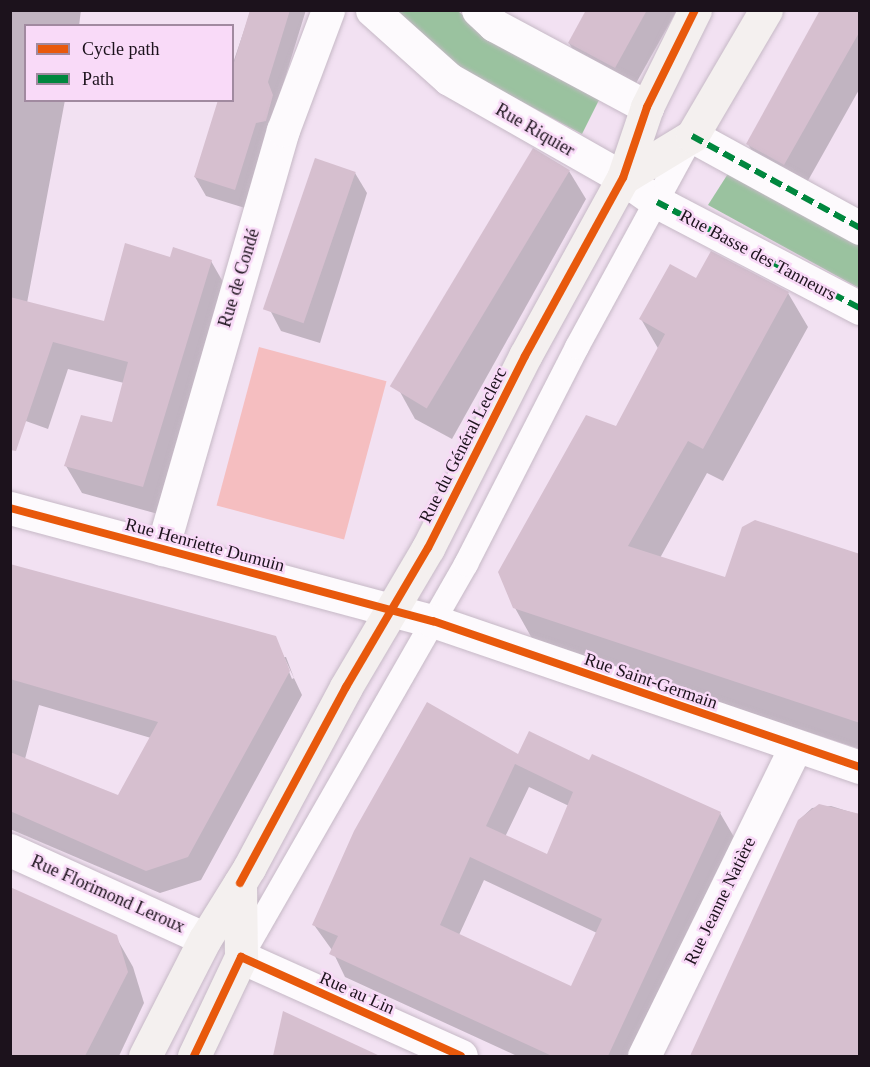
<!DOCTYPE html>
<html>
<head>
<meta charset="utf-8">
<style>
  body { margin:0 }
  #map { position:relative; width:870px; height:1067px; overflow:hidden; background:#f2e1f2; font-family:"Times New Roman",serif }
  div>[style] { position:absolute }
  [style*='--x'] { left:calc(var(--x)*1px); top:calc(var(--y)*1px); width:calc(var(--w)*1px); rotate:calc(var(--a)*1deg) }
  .green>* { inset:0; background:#f5bec0; transform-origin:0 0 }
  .water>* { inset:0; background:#9ac29f }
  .shadow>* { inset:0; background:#0003 }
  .building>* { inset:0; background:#d6bfcf; transform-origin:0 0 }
  .roads { filter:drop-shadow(0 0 2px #c6b9c6) drop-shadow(0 0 2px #c6b9c6) }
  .lane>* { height:24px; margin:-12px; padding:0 12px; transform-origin:12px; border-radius:12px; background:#fdfafd }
  .street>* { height:33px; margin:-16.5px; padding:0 16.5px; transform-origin:16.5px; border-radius:16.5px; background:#fdfafd }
  .secondary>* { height:33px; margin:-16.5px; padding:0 16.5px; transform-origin:16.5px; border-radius:16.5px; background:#f4f0ef }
  .quiet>* { height:6px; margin-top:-3px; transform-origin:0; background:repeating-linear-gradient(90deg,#00873e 0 12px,transparent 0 18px) }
  .cycleway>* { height:8px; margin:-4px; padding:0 4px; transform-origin:4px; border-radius:4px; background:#e8590c }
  span { translate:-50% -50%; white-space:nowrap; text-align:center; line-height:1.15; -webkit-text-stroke:5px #f9daf8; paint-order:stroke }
  .street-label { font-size:18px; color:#1c121c }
  .frame { position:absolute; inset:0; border:12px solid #1c121c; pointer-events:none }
  .legend { position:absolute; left:24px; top:24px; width:210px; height:78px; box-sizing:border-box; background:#f9daf8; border:2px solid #a18aa0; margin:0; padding:8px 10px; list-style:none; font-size:18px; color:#1c121c }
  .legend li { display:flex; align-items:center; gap:12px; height:30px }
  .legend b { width:30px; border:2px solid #a18aa0 }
</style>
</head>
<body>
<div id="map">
  <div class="green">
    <div style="left:259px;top:347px;width:132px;height:164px;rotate:15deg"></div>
  </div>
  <div class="water">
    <div style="clip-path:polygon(394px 11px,458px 11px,488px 37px,600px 98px,582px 134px,465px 71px)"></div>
    <div style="clip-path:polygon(731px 169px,859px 240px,859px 288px,708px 205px)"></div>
  </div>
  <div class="shadow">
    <div style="clip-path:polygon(10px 10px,81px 10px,79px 26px,26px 26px,26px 100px,65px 100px,27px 303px,105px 323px,171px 259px,211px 261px,227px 289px,158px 514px,82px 493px,66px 466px,113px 424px,124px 383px,68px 369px,48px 429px,23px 420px,10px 445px)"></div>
    <div style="clip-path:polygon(251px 10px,306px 10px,245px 208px,206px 196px,195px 177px,232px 100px,232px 66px)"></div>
    <div style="clip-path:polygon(588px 10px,677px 10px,630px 94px,585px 70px,569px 43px)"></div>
    <div style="clip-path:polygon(860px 10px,860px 88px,801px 193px,764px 172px,748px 144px)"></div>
    <div style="clip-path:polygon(569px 171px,586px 199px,452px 439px,415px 419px,399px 390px)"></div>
    <div style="clip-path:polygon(355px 173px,367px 193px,320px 343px,281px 331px,270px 310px)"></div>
    <div style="clip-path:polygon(712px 253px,788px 293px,808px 327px,723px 481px,707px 473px,660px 558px,860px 646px,860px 749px,534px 642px,515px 608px,659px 350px,641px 319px,697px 280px)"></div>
    <div style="clip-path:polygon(evenodd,10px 566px,275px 638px,302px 695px,201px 880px,160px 893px,10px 829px,10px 566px,283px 657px,286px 657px,294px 678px,292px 679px,283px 657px,10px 566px,39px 705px,151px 738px,119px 797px,25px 759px,39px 705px)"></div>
    <div style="clip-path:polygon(evenodd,518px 756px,590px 762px,720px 813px,734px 837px,632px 1056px,517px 1056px,345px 977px,332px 950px,314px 925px,518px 756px,529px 787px,569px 806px,547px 856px,505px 837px,529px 787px,518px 756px,484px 880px,597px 933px,571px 988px,459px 935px,484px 880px)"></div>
    <div style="clip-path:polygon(831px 806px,860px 815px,860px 1056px,692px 1056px,799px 820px,812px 808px)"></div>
    <div style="clip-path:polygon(10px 890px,116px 937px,133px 967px,144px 1003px,119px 1056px,10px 1056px)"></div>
    <div style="clip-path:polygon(284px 1013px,377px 1056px,274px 1056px)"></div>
  </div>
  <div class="building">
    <div style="clip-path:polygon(250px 10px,290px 10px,268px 82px,273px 95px,266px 121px,256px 123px,235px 190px,194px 177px,218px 100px,232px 100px,232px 69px)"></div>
    <div style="clip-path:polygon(586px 10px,647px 10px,615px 68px,568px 43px)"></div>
    <div style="clip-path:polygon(820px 10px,860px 10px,860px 31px,784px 165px,746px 144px)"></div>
    <div style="left:533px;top:148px;width:43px;height:278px;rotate:31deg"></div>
    <div style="left:315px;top:158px;width:43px;height:160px;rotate:19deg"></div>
    <div style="clip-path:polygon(125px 243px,170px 257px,173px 247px,212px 260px,143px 487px,64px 466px,81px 415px,112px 422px,128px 362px,53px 342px,16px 451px,10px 450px,10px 297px,104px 321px)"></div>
    <div style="clip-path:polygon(711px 251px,789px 292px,703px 449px,688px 441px,628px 546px,725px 577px,742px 527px,755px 520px,860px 554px,860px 723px,513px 608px,498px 572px,586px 415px,616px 426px,665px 334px,639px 319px,670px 264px,696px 278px)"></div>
    <div style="clip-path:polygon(10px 564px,276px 636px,290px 671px,188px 857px,146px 871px,10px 811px,10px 752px,118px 795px,158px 722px,10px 679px)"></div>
    <div style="clip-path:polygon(evenodd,427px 702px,518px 754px,529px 731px,589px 760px,592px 754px,721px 812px,608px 1056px,552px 1056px,329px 954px,338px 936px,312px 925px,354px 831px,427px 702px,515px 764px,573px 792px,547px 854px,486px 826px,515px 764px,427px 702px,470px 857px,602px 919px,571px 986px,440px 925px,470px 857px)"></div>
    <div style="clip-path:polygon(819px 804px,860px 814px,860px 1056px,690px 1056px,798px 820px)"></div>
    <div style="clip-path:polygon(10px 887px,117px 935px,128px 972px,85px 1056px,10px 1056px)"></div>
    <div style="clip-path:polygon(283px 1011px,380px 1056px,273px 1056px)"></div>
  </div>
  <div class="roads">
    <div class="lane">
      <div style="--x:241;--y:957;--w:453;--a:-60.2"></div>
      <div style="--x:466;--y:564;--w:244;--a:-62.9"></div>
      <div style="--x:577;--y:347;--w:238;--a:-61.4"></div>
    </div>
    <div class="street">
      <div style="--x:372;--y:10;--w:103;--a:41.9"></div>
      <div style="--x:449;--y:79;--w:200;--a:29.6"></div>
      <div style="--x:623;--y:178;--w:42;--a:35.2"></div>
      <div style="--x:657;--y:202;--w:229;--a:27.6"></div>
      <div style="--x:478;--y:10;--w:22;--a:43"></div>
      <div style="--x:494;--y:25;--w:174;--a:28.2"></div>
      <div style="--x:692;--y:136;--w:192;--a:28.7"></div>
      <div style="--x:10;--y:508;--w:438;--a:15"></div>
      <div style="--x:433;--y:621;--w:451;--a:18.9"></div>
      <div style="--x:162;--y:549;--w:436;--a:-73.9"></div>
      <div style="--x:283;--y:130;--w:128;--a:-69.4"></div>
      <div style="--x:10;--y:850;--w:214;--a:24.5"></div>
      <div style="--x:241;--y:957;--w:241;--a:24.2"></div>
      <div style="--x:644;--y:1056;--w:345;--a:-63.9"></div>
    </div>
    <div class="secondary">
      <div style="--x:623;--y:178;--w:81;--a:-31.3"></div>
      <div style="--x:692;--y:136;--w:146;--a:-59.6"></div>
      <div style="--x:145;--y:1056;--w:131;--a:-62.9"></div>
      <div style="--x:205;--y:939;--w:84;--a:-58.2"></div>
      <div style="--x:249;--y:868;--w:205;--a:-61.8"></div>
      <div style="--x:346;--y:687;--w:161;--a:-59.5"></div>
      <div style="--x:428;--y:548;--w:215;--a:-63.2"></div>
      <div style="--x:525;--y:356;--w:203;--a:-61.2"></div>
      <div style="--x:623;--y:178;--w:75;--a:-71.3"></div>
      <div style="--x:647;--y:107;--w:108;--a:-63.7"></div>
      <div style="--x:194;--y:1056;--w:110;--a:-64.6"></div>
      <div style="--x:241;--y:957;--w:74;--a:-90.8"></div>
    </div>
  </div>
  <div class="quiet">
    <div style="--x:692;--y:136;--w:192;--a:28.7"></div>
    <div style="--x:657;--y:202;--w:229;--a:27.6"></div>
  </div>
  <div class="cycleway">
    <div style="--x:10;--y:508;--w:438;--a:15"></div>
    <div style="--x:433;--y:621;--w:451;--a:18.9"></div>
    <div style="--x:240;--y:883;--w:223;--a:-61.6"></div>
    <div style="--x:346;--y:687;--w:161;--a:-59.5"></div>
    <div style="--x:428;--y:548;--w:215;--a:-63.2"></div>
    <div style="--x:525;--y:356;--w:203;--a:-61.2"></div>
    <div style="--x:623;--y:178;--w:75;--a:-71.3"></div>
    <div style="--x:647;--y:107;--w:108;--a:-63.7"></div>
    <div style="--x:194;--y:1056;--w:110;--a:-64.6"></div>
    <div style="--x:241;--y:957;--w:241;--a:24.2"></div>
  </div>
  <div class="street-label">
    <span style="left:535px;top:130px;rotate:30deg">Rue Riquier</span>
    <span style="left:758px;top:255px;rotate:28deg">Rue Basse des Tanneurs</span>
    <span style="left:239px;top:278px;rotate:-73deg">Rue de Condé</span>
    <span style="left:463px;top:445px;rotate:-63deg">Rue du Général Leclerc</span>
    <span style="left:205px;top:545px;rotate:15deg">Rue Henriette Dumuin</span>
    <span style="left:651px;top:681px;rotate:19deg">Rue Saint-Germain</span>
    <span style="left:108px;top:894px;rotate:24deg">Rue Florimond Leroux</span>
    <span style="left:720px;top:901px;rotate:-64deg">Rue Jeanne Natière</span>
    <span style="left:357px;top:993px;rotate:24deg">Rue au Lin</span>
  </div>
  <div class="frame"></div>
  <ul class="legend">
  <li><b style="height:8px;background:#e8590c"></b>Cycle path</li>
  <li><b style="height:8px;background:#00873e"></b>Path</li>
  </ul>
</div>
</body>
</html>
